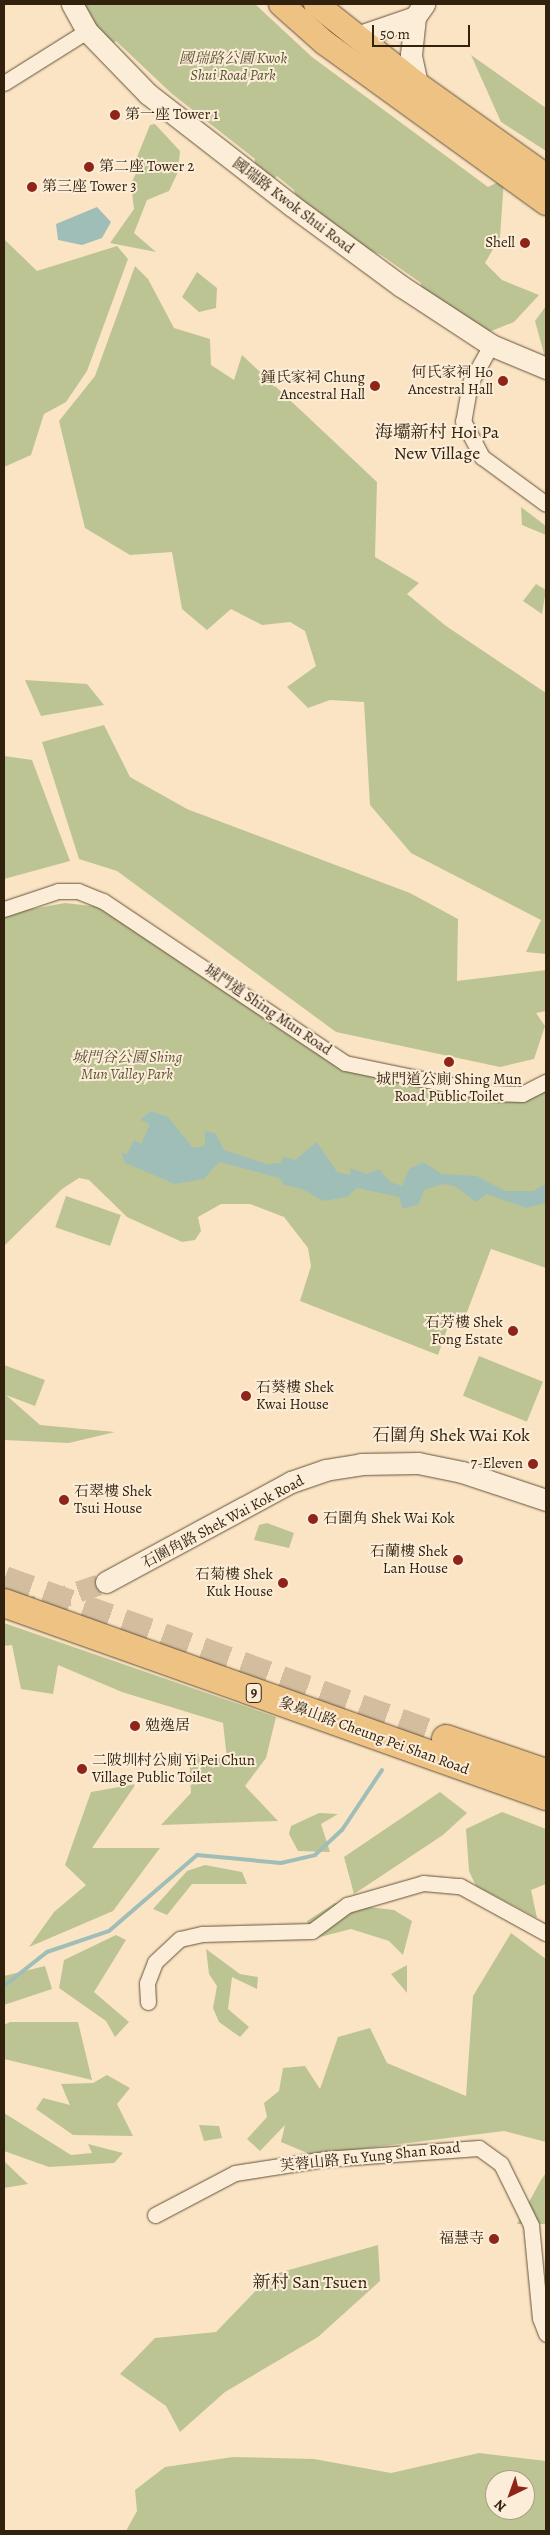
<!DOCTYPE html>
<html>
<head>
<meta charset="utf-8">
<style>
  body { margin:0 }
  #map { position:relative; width:550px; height:2535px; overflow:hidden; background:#fbe4c3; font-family:Alegreya,"Noto Serif TC",serif }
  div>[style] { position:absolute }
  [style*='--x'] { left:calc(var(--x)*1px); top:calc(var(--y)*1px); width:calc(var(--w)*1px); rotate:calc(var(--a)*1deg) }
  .green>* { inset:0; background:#bdc494; transform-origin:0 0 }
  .water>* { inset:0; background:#9fbeb8 }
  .stream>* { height:4px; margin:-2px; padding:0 2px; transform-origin:2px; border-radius:2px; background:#9fbeb8 }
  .secondary-tunnel>* { height:21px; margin-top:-10.5px; transform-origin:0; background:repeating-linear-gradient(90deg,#d3bd9f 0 21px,transparent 0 32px) }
  .highway-tunnel>* { height:28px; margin-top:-14px; transform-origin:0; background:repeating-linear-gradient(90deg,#d3bd9f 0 28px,transparent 0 42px) }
  .roads { filter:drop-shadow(0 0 1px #64523a) drop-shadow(0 0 1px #64523a) }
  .street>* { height:15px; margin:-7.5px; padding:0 7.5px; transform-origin:7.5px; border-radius:7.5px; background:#fcedd8 }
  .secondary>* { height:21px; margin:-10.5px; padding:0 10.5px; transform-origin:10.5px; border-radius:10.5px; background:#fcedd8 }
  .primary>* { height:24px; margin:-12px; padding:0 12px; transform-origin:12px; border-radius:12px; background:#eec282 }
  .highway>* { height:28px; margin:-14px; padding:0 14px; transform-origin:14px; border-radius:14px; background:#eec282 }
  .dots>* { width:14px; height:14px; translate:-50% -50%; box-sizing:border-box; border:2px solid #fcedd8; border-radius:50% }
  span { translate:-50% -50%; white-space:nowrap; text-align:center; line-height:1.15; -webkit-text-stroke:4px #fcedd8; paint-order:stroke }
  .shield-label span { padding:1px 4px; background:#fcedd8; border:1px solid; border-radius:4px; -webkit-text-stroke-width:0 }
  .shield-label { font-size:14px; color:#32220d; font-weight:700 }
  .park-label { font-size:15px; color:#5c5336; font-style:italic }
  .poi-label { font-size:15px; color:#32220d }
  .left { translate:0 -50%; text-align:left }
  .right { translate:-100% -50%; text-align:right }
  .street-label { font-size:15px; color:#32220d }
  .quarter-label { font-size:18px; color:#32220d }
  .frame { position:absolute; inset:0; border:5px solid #32220d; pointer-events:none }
  .north { position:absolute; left:485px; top:2470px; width:50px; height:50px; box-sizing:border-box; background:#fcedd8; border:1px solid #ab9c87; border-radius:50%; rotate:222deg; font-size:14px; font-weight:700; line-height:20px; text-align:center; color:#32220d }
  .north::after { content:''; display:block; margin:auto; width:18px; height:22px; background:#8f2418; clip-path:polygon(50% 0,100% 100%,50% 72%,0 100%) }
  .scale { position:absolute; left:372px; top:25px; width:98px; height:22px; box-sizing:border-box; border:2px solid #32220d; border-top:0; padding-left:6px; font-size:15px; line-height:18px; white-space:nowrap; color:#32220d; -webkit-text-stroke:4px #fcedd8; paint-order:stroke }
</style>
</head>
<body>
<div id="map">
  <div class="green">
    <div style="clip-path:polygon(81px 4px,255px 4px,312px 57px,488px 187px,504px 179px,500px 237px,485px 263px,502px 280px,539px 295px,514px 322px,469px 340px,422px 309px,421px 283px,381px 255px,351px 242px,297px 200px,294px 190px,277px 176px,269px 183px,255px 174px,255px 159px,171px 93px,116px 41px,108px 46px)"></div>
    <div style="clip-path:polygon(471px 55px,546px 108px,546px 151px,501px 122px)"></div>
    <div style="clip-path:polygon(155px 124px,180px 151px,178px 172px,169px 191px,147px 200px,134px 233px,156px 252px,110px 243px,134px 209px,131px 184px,137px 171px,133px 167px,150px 125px)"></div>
    <div style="clip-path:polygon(4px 239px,37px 271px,117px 246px,128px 259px,87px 371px,66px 402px,44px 414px,31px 455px,4px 467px)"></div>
    <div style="clip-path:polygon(135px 266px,148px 279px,174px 328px,210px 339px,211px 365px,234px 380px,242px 355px,377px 482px,375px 557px,419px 583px,407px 594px,446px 626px,546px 693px,546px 954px,526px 952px,541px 920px,411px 853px,370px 805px,364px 702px,330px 700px,308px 708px,287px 687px,316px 666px,305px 631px,290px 622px,262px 625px,231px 609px,207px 630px,182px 609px,172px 552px,130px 555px,85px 528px,59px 421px,95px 376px)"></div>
    <div style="clip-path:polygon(197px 272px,217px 288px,216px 308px,199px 312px,182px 297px)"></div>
    <div style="clip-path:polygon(546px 306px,546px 361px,535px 321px)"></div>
    <div style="clip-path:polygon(521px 507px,546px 526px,546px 535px,522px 525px)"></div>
    <div style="clip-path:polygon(536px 584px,546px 590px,542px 614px,523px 601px)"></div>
    <div style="clip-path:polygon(25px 680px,87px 684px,104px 705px,41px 716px)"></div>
    <div style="clip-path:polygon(104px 725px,130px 777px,187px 809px,410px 893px,458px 919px,457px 981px,546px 970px,546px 1011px,536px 1013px,545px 1026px,534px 1059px,500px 1067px,336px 1032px,117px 871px,79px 859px,42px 742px)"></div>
    <div style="clip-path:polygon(4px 756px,32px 760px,70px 861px,4px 879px)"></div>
    <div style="clip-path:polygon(65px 903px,101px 907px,328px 1055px,525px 1098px,546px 1089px,546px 1268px,491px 1249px,464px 1320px,452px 1315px,438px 1355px,300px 1301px,311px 1266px,308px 1248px,284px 1217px,250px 1204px,221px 1204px,198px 1217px,201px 1231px,195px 1240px,182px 1242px,127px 1217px,89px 1180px,79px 1178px,62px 1189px,4px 1246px,4px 914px)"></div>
    <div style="left:66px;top:1196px;width:58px;height:33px;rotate:19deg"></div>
    <div style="left:479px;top:1356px;width:69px;height:43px;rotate:22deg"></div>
    <div style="clip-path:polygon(4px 1365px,45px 1380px,35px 1406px,6px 1395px,40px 1425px,115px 1432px,69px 1443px,4px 1440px)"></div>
    <div style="clip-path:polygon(267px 1523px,294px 1533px,289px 1548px,254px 1540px,259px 1525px)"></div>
    <div style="clip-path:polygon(4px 1623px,276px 1717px,266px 1758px,245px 1786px,278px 1821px,161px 1825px,191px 1793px,189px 1752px,227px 1759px,223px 1723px,122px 1692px,58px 1665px,53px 1694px,21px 1689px,12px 1645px,4px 1646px)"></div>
    <div style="clip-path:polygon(136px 1784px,92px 1848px,160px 1848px,113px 1911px,29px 1947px,54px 1912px,86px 1885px,65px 1865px,91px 1792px)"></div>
    <div style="clip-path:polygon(440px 1792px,467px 1813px,443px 1835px,354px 1894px,344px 1857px)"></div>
    <div style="clip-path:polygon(502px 1812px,546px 1829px,546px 1884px,531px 1890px,537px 1918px,476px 1886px,469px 1871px,466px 1829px)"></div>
    <div style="clip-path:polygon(319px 1813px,338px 1814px,321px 1824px,330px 1852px,298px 1851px,289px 1834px,291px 1826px)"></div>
    <div style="clip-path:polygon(205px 1865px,242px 1872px,247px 1884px,192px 1884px,167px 1915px,153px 1909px,187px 1871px)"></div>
    <div style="clip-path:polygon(335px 1903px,394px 1910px,412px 1921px,403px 1955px,389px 1941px,351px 1929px,312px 1939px,307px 1921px)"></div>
    <div style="clip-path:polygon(511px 1933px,546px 1959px,546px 2142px,504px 2131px,312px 2155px,281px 2142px,285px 2125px,260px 2151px,247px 2139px,267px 2117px,264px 2103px,279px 2091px,283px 2068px,305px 2066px,320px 2089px,338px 2037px,370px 2028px,387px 2063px,466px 2096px,473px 1996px)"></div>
    <div style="clip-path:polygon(116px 1935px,126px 1940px,94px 1992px,129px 2022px,115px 2037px,106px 2021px,59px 1988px,64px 1960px)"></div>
    <div style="clip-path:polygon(206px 1949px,240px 1974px,258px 1977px,257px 1989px,232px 1977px,228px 2009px,249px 2027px,240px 2037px,219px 2022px,213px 2008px,217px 1986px,209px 1974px)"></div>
    <div style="clip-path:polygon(407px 1965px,407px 1993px,391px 1974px)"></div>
    <div style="clip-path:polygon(45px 1966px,52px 1989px,4px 2005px,4px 1976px)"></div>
    <div style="clip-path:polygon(10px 2022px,78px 2022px,92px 2080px,4px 2059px,4px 2025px)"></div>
    <div style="clip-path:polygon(107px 2075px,130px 2088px,117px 2104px,133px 2136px,73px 2135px,36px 2109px,43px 2098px,70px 2105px,61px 2084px,93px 2083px)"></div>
    <div style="clip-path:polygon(4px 2113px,71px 2155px,92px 2153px,88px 2144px,123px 2153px,114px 2163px,49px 2167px,4px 2151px)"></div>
    <div style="clip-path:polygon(199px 2125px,219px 2126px,222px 2138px,204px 2141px)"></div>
    <div style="clip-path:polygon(5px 2162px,28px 2184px,4px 2188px)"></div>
    <div style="clip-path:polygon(546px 2173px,546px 2224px,517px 2224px,541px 2180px)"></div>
    <div style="clip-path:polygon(378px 2245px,380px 2281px,318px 2337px,225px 2392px,180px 2432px,166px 2406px,120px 2374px,155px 2338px,216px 2332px,271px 2275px)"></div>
    <div style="clip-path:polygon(evenodd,479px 2453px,546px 2461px,546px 2531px,126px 2531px,137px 2511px,135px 2490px,165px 2467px,233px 2457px,314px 2459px,391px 2473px,479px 2453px,495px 2480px,525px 2480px,525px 2510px,495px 2510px,495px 2480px)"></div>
  </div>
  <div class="water">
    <div style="clip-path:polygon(97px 207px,111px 222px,102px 238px,82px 245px,58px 240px,56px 224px)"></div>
    <div style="clip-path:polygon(151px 1111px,168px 1117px,193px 1148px,205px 1146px,205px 1131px,215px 1133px,224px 1150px,267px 1164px,280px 1163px,284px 1157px,295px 1160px,317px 1142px,337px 1172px,351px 1175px,350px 1168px,367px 1174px,379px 1169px,390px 1182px,402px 1186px,409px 1169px,423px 1162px,442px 1174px,477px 1176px,505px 1191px,533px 1191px,546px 1184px,546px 1203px,526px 1208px,487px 1194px,475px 1202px,455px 1186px,443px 1184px,424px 1190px,419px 1204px,403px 1209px,399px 1197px,357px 1188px,347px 1197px,323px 1201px,302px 1189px,284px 1185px,279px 1178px,219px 1162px,204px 1179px,175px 1184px,125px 1163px,123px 1158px,122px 1153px,127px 1154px,134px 1140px,141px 1144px,150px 1124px,140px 1120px)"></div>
  </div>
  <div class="stream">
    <div style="--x:4;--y:1986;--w:55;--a:-38.3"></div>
    <div style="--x:47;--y:1952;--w:65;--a:-18.7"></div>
    <div style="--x:109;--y:1931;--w:116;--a:-40.8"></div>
    <div style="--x:197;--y:1855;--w:84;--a:5.4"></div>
    <div style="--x:281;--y:1863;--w:35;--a:-13"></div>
    <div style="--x:315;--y:1855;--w:37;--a:-43"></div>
    <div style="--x:342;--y:1830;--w:72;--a:-56.3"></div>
  </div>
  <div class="secondary-tunnel">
    <div style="--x:18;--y:1612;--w:93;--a:-18.8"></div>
  </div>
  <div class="highway-tunnel">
    <div style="--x:4;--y:1580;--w:470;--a:19.8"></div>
  </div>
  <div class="roads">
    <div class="street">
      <div style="--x:4;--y:83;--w:98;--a:-32.1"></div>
      <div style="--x:491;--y:345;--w:43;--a:118.9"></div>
      <div style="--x:470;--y:383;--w:39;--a:100"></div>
      <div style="--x:463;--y:421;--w:41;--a:62.2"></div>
      <div style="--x:482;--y:457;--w:79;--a:36.3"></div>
      <div style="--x:4;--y:909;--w:57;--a:-18.4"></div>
      <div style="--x:58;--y:891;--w:20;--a:0"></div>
      <div style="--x:78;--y:891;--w:27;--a:22"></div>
      <div style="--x:103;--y:901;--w:291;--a:33.8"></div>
      <div style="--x:345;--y:1063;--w:148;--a:11.7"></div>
      <div style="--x:490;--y:1093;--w:32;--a:2"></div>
      <div style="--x:522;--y:1094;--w:27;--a:-27"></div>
      <div style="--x:148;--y:2002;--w:19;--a:-93"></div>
      <div style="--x:147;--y:1983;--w:22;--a:-69"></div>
      <div style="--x:155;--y:1962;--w:34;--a:-43"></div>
      <div style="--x:180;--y:1939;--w:23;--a:-13"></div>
      <div style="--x:202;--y:1934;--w:110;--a:-1.6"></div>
      <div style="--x:312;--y:1931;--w:44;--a:-36.6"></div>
      <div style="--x:347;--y:1905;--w:79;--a:-16.1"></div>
      <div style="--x:423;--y:1883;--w:37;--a:5"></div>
      <div style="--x:460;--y:1886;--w:98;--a:28.7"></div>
      <div style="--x:155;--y:2215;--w:90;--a:-27.7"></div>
      <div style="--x:235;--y:2173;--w:90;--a:-8.9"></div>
      <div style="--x:324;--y:2159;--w:155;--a:-4.1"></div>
      <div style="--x:479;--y:2148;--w:27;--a:36"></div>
      <div style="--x:501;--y:2164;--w:68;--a:63.8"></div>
      <div style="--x:531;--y:2225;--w:93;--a:84.5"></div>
      <div style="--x:540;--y:2318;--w:17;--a:69"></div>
    </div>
    <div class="secondary">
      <div style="--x:72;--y:4;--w:31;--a:61"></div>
      <div style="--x:87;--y:31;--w:88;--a:45.9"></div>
      <div style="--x:148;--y:94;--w:181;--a:37.8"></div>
      <div style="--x:291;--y:205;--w:137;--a:36.4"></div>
      <div style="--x:401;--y:286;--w:108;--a:33.2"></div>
      <div style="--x:491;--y:345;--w:60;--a:22.7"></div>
      <div style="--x:357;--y:37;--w:61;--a:-19"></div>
      <div style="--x:417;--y:84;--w:30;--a:-102"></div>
      <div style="--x:411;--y:55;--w:38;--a:-84"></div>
      <div style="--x:415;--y:17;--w:16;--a:-55"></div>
      <div style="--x:106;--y:1582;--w:210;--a:-28.4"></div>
      <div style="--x:291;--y:1482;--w:36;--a:-19"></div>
      <div style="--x:325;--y:1470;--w:36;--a:-9"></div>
      <div style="--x:361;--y:1464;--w:57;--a:-1"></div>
      <div style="--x:418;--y:1463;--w:45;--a:11.6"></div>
      <div style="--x:462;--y:1472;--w:89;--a:18.4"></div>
    </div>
    <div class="primary">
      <div style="--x:281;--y:4;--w:59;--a:41.6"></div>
      <div style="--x:325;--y:43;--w:273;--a:35.9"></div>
      <div style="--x:316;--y:4;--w:129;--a:38.4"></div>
      <div style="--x:417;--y:84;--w:158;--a:35.5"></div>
    </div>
    <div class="highway">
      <div style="--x:4;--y:1603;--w:575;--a:19.6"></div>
      <div style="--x:446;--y:1739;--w:106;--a:18.8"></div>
    </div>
  </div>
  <div class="dots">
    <div style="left:115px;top:115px;background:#8f2418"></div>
    <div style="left:89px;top:167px;background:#8f2418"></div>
    <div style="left:32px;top:187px;background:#8f2418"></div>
    <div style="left:525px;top:243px;background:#8f2418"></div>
    <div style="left:503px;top:381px;background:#8f2418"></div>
    <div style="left:375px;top:386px;background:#8f2418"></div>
    <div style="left:449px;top:1062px;background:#8f2418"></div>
    <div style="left:513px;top:1331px;background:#8f2418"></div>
    <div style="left:246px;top:1396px;background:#8f2418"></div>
    <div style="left:533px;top:1464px;background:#8f2418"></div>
    <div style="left:64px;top:1500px;background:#8f2418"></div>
    <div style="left:313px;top:1519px;background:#8f2418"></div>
    <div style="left:458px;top:1560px;background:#8f2418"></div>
    <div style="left:283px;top:1583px;background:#8f2418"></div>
    <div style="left:135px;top:1726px;background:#8f2418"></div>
    <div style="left:82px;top:1769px;background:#8f2418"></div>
    <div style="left:494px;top:2239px;background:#8f2418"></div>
  </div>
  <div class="shield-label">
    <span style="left:254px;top:1693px">9</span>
  </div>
  <div class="park-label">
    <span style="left:233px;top:67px">國瑞路公園 Kwok<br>Shui Road Park</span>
    <span style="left:127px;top:1066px">城門谷公園 Shing<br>Mun Valley Park</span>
  </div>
  <div class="poi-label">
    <span class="left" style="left:125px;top:115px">第一座 Tower 1</span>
    <span class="left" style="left:99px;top:167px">第二座 Tower 2</span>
    <span class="left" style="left:42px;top:187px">第三座 Tower 3</span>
    <span class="right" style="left:515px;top:243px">Shell</span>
    <span class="right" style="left:493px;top:381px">何氏家祠 Ho<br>Ancestral Hall</span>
    <span class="right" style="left:365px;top:386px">鍾氏家祠 Chung<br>Ancestral Hall</span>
    <span style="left:449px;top:1088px">城門道公廁 Shing Mun<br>Road Public Toilet</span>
    <span class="right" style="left:503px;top:1331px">石芳樓 Shek<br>Fong Estate</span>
    <span class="left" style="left:256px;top:1396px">石葵樓 Shek<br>Kwai House</span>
    <span class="right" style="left:523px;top:1464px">7-Eleven</span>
    <span class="left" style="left:74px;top:1500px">石翠樓 Shek<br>Tsui House</span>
    <span class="left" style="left:323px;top:1519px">石圍角 Shek Wai Kok</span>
    <span class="right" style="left:448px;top:1560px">石蘭樓 Shek<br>Lan House</span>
    <span class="right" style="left:273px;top:1583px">石菊樓 Shek<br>Kuk House</span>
    <span class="left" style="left:145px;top:1726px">勉逸居</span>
    <span class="left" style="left:92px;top:1769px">二陂圳村公廁 Yi Pei Chun<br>Village Public Toilet</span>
    <span class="right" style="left:484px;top:2239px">福慧寺</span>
  </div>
  <div class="street-label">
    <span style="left:293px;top:206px;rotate:37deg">國瑞路 Kwok Shui Road</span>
    <span style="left:268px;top:1010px;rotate:34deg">城門道 Shing Mun Road</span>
    <span style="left:223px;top:1522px;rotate:-28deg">石圍角路 Shek Wai Kok Road</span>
    <span style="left:374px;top:1736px;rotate:20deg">象鼻山路 Cheung Pei Shan Road</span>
    <span style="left:370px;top:2157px;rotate:-6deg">芙蓉山路 Fu Yung Shan Road</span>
  </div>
  <div class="quarter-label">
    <span style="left:437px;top:443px">海壩新村 Hoi Pa<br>New Village</span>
    <span style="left:451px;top:1435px">石圍角 Shek Wai Kok</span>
    <span style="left:310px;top:2282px">新村 San Tsuen</span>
  </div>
  <div class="frame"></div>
  <div class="north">N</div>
  <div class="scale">50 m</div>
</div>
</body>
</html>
